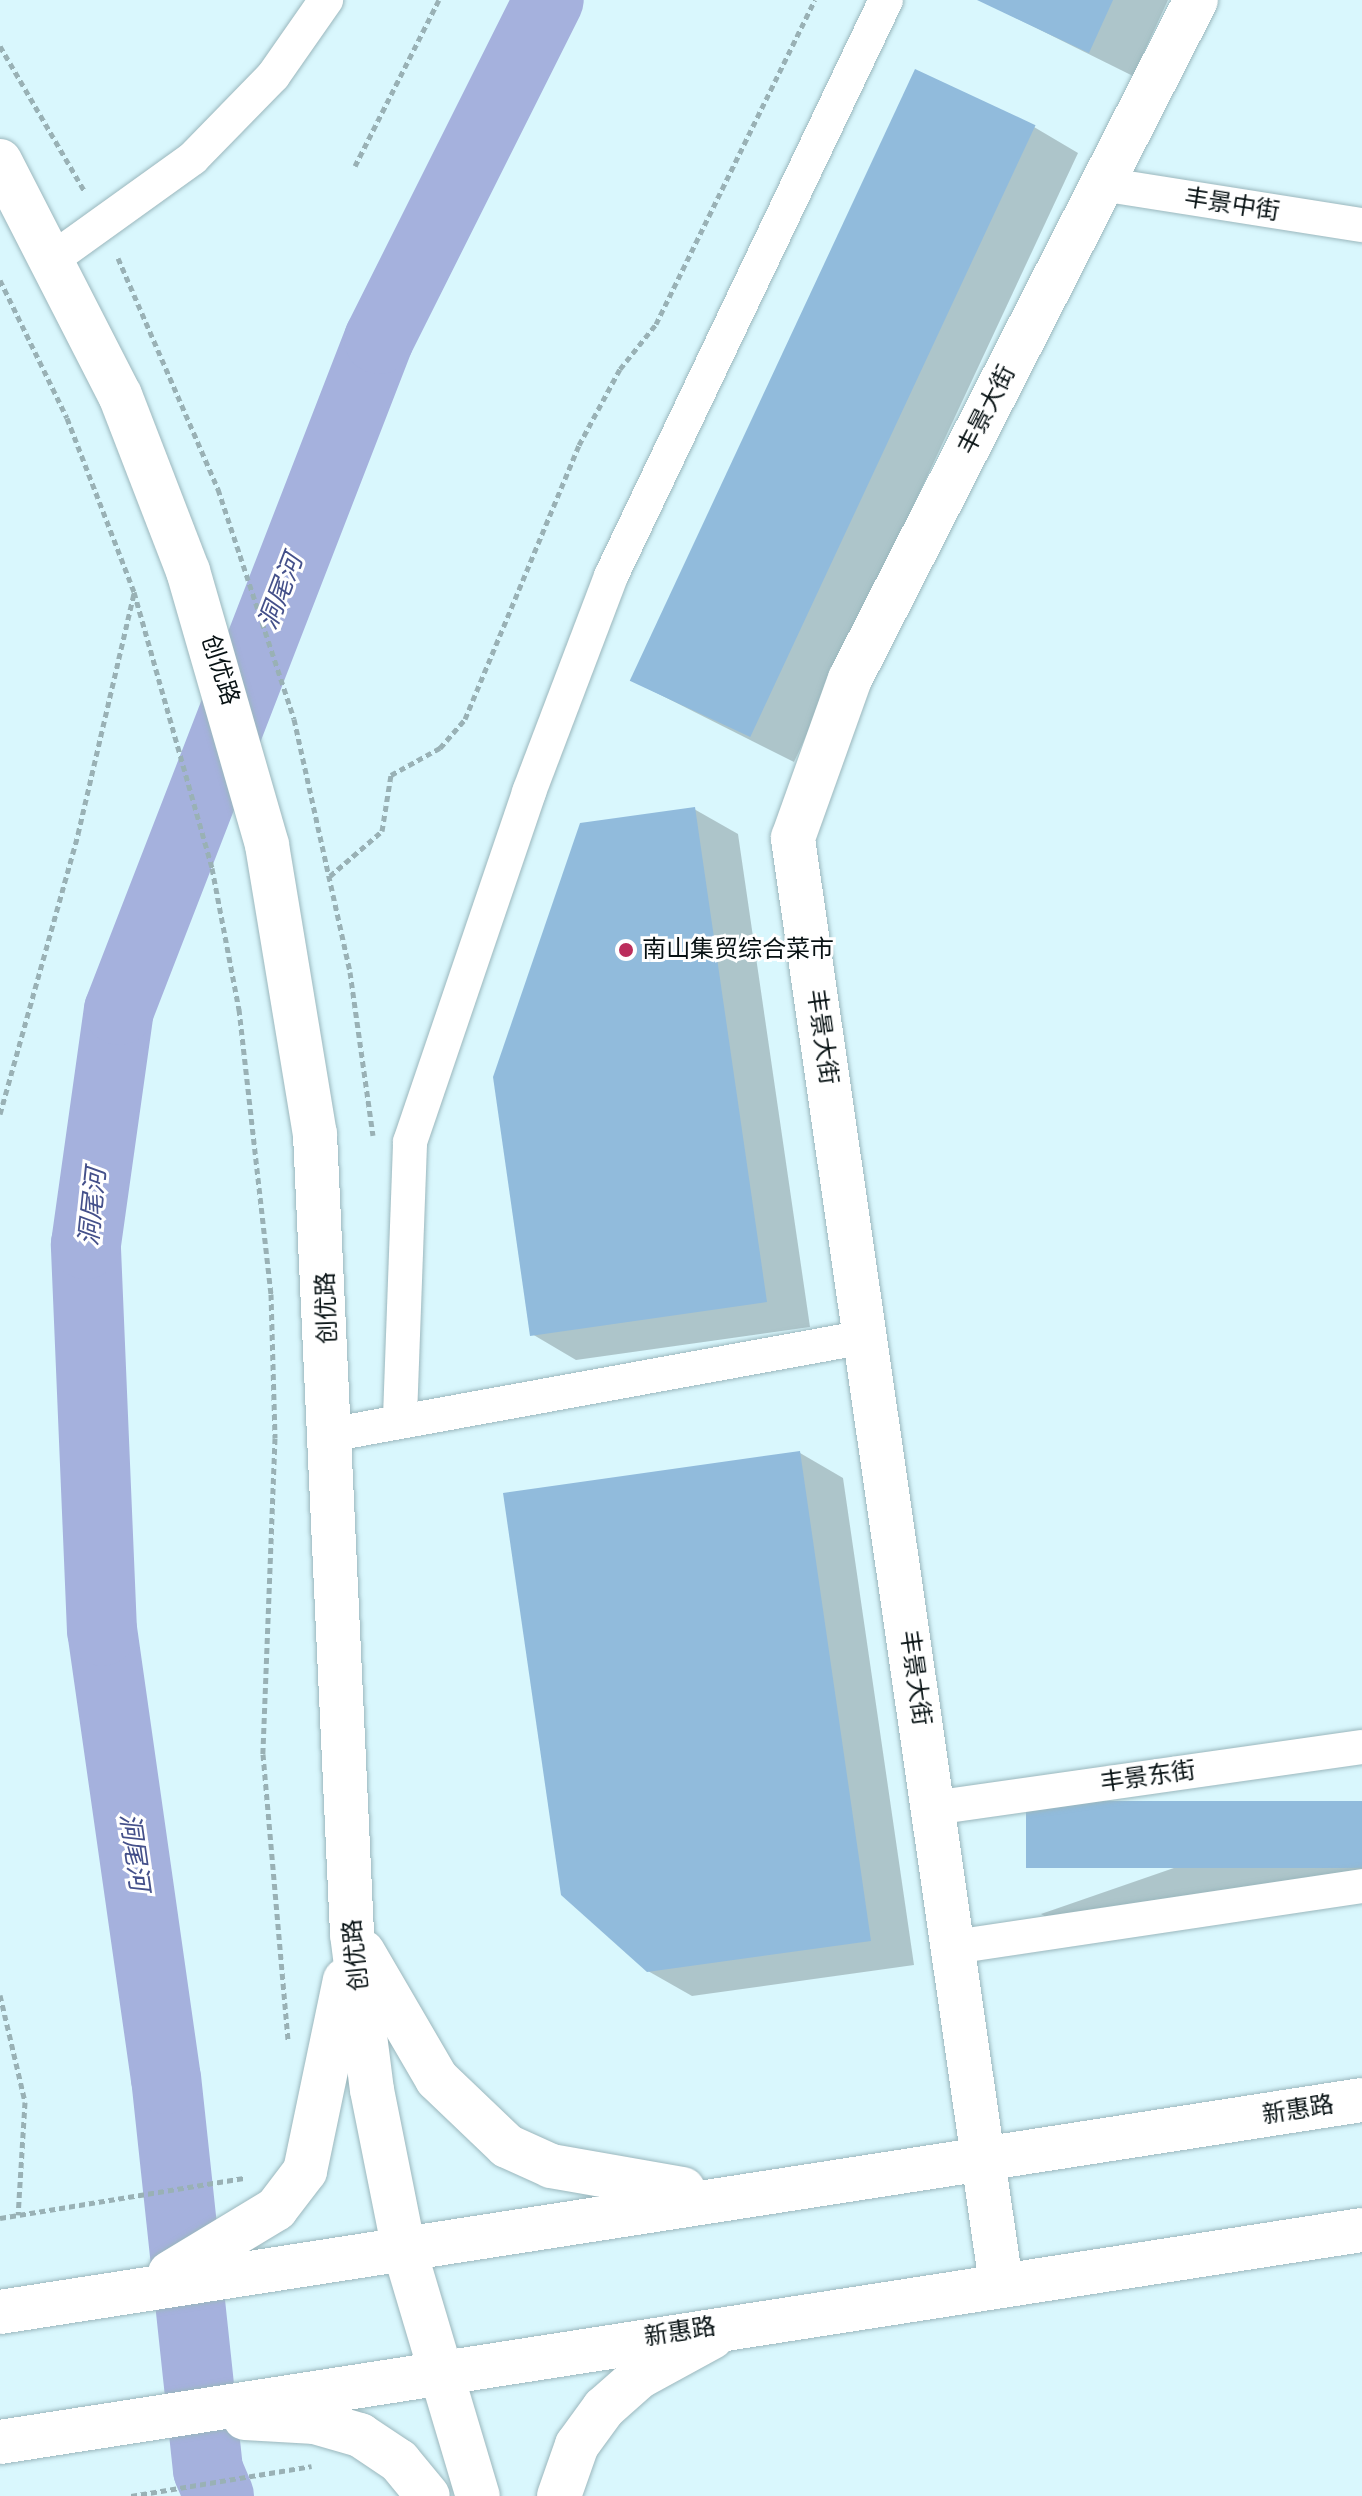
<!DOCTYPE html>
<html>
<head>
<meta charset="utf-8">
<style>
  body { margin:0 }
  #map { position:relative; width:1362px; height:2496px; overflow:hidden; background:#d9f7fd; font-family:"Nunito Sans","Noto Sans SC",sans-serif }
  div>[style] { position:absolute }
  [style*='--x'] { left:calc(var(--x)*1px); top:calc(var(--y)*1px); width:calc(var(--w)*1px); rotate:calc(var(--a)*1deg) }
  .shadow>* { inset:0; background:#0003 }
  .river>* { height:70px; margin:-35px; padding:0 35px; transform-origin:35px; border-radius:35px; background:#a5b1dd }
  .building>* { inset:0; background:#91bbdc; transform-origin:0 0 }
  .path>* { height:5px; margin-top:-2.5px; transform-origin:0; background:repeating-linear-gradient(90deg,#99b1b5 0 6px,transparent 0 10px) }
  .roads { filter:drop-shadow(0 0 2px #9bb7bd) drop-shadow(0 0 2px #9bb7bd) }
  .street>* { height:34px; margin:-17px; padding:0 17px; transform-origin:17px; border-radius:17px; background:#fff }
  .secondary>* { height:44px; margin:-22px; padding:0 22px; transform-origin:22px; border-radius:22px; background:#fff }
  .dots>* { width:22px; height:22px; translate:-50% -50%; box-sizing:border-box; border:4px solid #fff; border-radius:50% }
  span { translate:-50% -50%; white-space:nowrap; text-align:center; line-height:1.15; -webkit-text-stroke:6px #fff; paint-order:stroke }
  .street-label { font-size:24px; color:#071113 }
  .poi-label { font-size:24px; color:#071113 }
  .left { translate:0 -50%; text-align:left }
  .water-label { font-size:26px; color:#44508a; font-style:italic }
</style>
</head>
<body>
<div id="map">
  <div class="shadow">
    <div style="clip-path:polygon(980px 0,1168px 0,1133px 76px)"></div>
    <div style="clip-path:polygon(1034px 127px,1078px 153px,794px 762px,633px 681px)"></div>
    <div style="clip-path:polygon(694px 809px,738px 834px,810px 1327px,576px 1360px,532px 1334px)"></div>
    <div style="clip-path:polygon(800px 1453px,843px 1478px,914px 1965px,692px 1996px,648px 1971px)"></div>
    <div style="clip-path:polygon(1362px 1803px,1362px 1891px,1075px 1934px,1041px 1914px)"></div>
  </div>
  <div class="river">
    <div style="--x:219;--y:2496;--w:28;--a:-113"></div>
    <div style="--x:208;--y:2470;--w:393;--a:-96.1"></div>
    <div style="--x:166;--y:2079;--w:453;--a:-98.1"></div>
    <div style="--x:102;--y:1631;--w:387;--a:-92.4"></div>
    <div style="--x:86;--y:1244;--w:236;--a:-82"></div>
    <div style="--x:119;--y:1010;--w:720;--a:-68.82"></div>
    <div style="--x:379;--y:339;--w:379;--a:-63.4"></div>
  </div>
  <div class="building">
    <div style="clip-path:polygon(977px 0,1113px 0,1089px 53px)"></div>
    <div style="left:915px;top:69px;width:133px;height:675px;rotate:25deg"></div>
    <div style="clip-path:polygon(695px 807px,767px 1302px,530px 1336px,493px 1077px,580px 823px)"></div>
    <div style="clip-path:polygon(800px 1451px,871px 1941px,647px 1972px,561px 1895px,503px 1493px)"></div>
    <div style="left:1362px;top:1801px;width:67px;height:336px;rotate:90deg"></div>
  </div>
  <div class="path">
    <div style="--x:0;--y:46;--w:169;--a:59.8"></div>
    <div style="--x:355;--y:166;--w:186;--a:-63.2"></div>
    <div style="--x:118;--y:258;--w:252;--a:66.6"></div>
    <div style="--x:218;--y:489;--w:242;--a:71.7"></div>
    <div style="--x:294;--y:719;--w:259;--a:77.5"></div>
    <div style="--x:350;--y:972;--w:165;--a:82"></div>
    <div style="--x:0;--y:280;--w:153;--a:64.1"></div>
    <div style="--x:67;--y:418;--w:186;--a:68.9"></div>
    <div style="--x:134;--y:592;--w:287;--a:74.2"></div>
    <div style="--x:212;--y:868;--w:144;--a:79.2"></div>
    <div style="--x:239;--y:1009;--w:287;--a:83.6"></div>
    <div style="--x:271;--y:1294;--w:144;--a:88.4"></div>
    <div style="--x:275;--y:1438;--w:316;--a:92.2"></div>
    <div style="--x:263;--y:1754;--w:288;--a:85"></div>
    <div style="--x:330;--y:876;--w:69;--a:-40.9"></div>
    <div style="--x:382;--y:831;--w:57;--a:-80.9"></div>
    <div style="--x:391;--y:775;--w:56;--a:-28.9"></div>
    <div style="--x:440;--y:748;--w:38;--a:-49"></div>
    <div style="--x:465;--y:719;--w:297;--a:-67.4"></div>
    <div style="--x:579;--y:445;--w:86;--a:-61.7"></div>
    <div style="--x:620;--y:369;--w:58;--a:-51.3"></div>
    <div style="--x:656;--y:324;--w:361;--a:-63.9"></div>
    <div style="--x:0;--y:1114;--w:291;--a:-74.4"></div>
    <div style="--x:78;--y:834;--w:247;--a:-76.9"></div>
    <div style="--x:0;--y:1995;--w:110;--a:76.8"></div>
    <div style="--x:25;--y:2102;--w:113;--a:93.5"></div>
    <div style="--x:0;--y:2218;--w:247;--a:-9.3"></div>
    <div style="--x:131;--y:2496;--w:183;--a:-9.4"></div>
  </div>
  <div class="roads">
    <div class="street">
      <div style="--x:1102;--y:184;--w:263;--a:9"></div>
      <div style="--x:54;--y:258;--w:171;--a:-35.7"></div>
      <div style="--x:193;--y:158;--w:115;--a:-45.7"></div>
      <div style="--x:273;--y:76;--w:93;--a:-55.1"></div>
      <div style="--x:400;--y:1417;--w:275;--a:-87.9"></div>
      <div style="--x:410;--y:1142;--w:370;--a:-71.2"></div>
      <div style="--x:529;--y:792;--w:231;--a:-69.2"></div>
      <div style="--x:611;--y:576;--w:638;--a:-64.48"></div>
      <div style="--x:329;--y:1435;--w:545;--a:-10.36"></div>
      <div style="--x:933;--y:1808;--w:433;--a:-8.1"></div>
      <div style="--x:954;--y:1947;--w:413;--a:-8.5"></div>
    </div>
    <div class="secondary">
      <div style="--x:0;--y:161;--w:263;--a:62.9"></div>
      <div style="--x:120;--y:395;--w:189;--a:68.9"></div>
      <div style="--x:188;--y:571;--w:285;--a:73.9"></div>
      <div style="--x:267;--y:845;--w:293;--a:80.6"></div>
      <div style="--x:315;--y:1134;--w:801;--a:87.35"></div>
      <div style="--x:352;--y:1934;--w:157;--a:82.7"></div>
      <div style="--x:372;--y:2090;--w:158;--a:78.7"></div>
      <div style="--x:403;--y:2245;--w:262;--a:73.4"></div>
      <div style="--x:363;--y:1952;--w:147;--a:59.8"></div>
      <div style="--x:437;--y:2079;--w:97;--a:43.7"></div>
      <div style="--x:507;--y:2146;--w:48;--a:24.4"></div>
      <div style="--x:551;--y:2166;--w:134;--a:9.9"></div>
      <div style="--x:170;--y:2273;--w:124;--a:-31.1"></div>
      <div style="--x:276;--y:2209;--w:48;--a:-52.7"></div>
      <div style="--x:305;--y:2171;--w:195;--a:-78.2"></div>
      <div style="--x:1001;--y:2284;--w:1461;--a:-98.19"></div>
      <div style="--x:793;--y:838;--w:169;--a:-70.3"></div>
      <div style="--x:850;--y:679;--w:762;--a:-63"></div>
      <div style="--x:0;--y:2312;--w:1378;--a:-8.85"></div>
      <div style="--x:245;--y:2418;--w:70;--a:3.3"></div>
      <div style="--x:315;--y:2422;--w:47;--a:16.1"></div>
      <div style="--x:360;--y:2435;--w:47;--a:33.7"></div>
      <div style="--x:399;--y:2461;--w:45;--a:50.4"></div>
      <div style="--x:0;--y:2442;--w:1378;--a:-8.85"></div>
      <div style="--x:559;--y:2496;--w:54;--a:-70.6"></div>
      <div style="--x:577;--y:2445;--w:46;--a:-53.9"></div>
      <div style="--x:604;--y:2408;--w:47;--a:-41.5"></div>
      <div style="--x:639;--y:2377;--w:83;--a:-28.7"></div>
    </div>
  </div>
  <div class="dots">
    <div style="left:626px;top:950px;background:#bb2d5c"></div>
  </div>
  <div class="street-label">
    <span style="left:1232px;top:205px;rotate:9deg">丰景中街</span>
    <span style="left:987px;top:410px;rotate:-63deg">丰景大街</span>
    <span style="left:220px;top:670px;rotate:72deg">创优路</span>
    <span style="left:822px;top:1037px;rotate:82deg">丰景大街</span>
    <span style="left:327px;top:1308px;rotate:-92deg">创优路</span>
    <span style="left:915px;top:1678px;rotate:82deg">丰景大街</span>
    <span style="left:1148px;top:1777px;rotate:-8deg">丰景东街</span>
    <span style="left:356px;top:1955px;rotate:-96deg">创优路</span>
    <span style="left:1298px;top:2110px;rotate:-9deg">新惠路</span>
    <span style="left:680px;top:2332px;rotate:-9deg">新惠路</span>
  </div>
  <div class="poi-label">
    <span class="left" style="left:642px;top:950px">南山集贸综合菜市</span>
  </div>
  <div class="water-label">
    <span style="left:281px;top:592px;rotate:-69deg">洞尾河</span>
    <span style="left:93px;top:1207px;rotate:-84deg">洞尾河</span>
    <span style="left:134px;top:1852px;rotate:82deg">洞尾河</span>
  </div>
</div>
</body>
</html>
